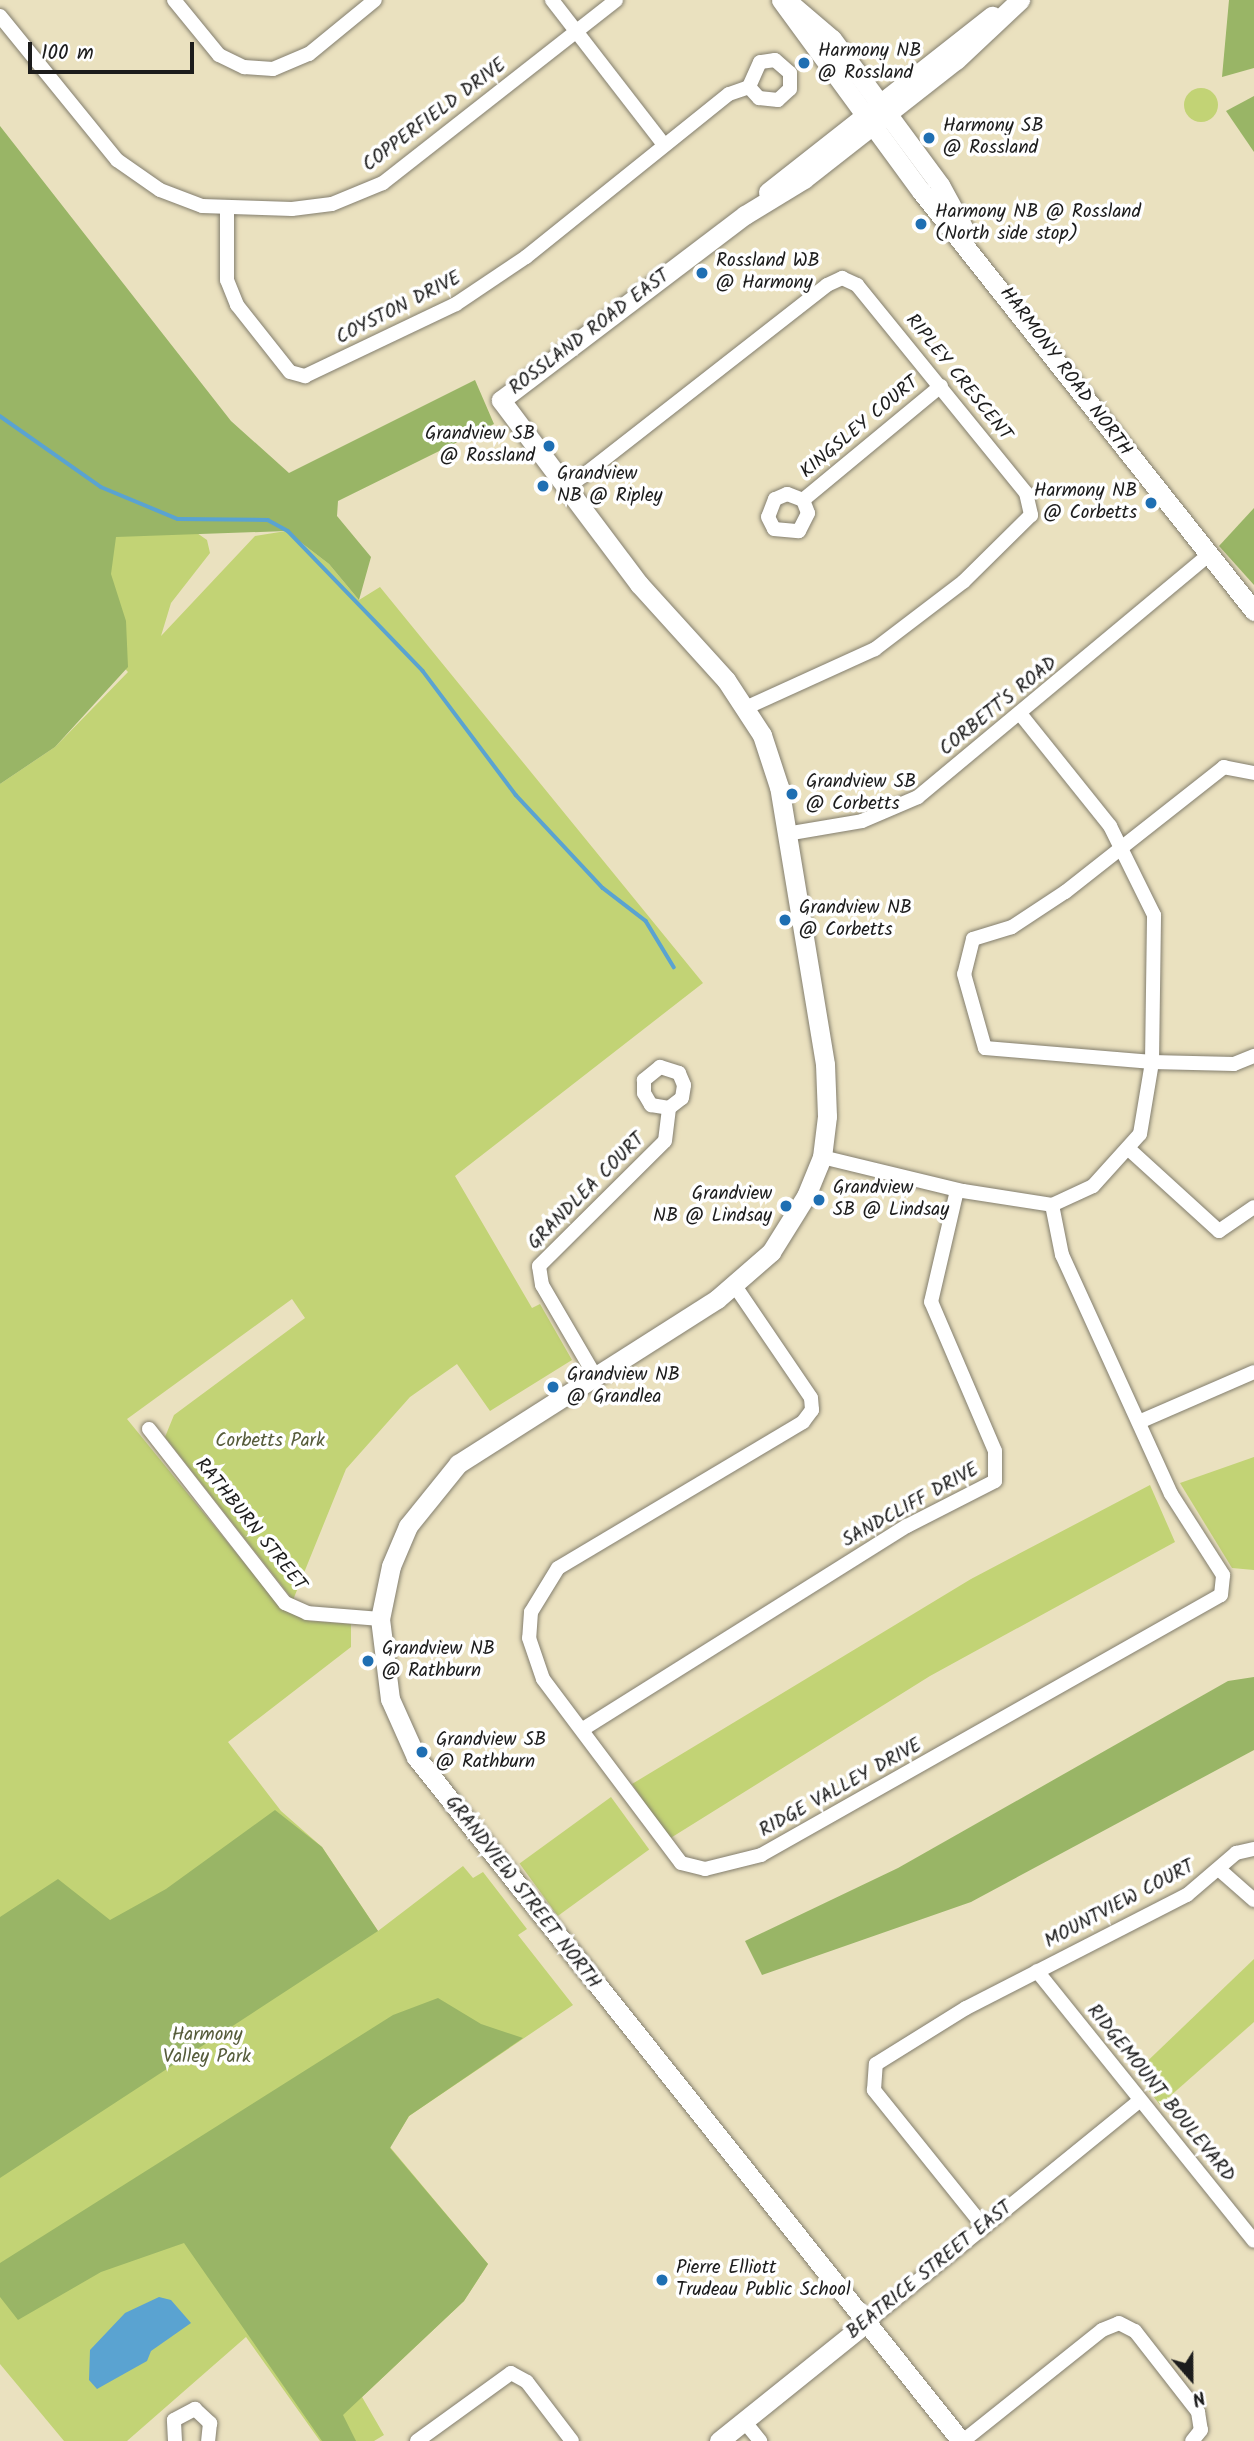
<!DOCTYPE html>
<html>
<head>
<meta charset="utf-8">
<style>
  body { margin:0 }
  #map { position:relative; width:1254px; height:2441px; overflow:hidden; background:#eae1bf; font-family:Kalam,sans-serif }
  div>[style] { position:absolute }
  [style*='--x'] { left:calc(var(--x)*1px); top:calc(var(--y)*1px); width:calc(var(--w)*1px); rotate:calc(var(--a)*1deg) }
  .green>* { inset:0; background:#c2d375; transform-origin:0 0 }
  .round { border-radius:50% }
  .forest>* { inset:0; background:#99b566 }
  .water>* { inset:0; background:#5aa3d1 }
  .stream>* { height:3.5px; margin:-1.75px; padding:0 1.75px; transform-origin:1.75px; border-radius:1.75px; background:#5aa3d1 }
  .roads { filter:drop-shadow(0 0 2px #837e6e) drop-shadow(0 0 2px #837e6e) }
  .street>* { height:14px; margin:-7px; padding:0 7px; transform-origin:7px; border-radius:7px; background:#fff }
  .secondary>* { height:19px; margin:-9.5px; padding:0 9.5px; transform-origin:9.5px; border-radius:9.5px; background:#fff }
  .dots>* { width:19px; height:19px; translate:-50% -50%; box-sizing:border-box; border:4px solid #fff; border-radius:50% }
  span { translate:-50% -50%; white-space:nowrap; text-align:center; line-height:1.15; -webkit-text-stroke:7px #fff; paint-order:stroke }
  .poi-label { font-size:19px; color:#1c1c1c }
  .left { translate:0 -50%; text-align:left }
  .right { translate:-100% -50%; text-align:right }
  .street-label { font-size:19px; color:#1c1c1c }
  .park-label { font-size:19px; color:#565c3b }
  .north { position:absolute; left:1156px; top:2343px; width:70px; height:70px; -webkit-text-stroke:5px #fff; paint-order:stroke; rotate:159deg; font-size:19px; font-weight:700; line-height:28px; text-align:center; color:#1c1c1c }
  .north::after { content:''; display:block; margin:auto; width:24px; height:32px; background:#1c1c1c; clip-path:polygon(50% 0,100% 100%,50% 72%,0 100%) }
  .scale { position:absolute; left:28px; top:42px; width:166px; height:32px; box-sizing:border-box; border:4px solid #1c1c1c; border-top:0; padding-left:9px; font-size:21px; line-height:24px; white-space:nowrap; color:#1c1c1c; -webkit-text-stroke:5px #fff; paint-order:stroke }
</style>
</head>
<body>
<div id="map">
  <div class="green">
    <div class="round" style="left:1184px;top:88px;width:34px;height:34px"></div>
    <div style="clip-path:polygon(148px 499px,207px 540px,210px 553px,171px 603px,161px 636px,255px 536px,286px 531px,329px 564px,359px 600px,380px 587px,703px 983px,455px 1176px,532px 1308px,540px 1304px,572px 1360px,490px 1411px,457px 1364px,410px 1397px,346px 1469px,293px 1600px,165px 1437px,174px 1415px,305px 1318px,292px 1299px,127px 1419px,282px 1609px,310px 1621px,351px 1624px,351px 1647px,228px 1742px,281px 1811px,322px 1847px,378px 1931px,463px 1866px,473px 1878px,483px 1872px,527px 1929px,518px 1935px,573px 2005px,409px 2116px,390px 2147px,488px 2264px,464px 2301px,362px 2397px,384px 2435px,374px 2441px,320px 2441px,246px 2337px,127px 2441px,64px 2441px,0 2364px,0 784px,55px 747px,128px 672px,110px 653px,83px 551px)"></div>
    <div style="clip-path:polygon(1254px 1457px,1254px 1570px,1232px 1568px,1180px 1483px)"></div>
    <div style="clip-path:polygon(1150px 1485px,1175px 1542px,930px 1676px,669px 1839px,632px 1784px,971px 1579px)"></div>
    <div style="left:611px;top:1797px;width:65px;height:113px;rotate:54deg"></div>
    <div style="clip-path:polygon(1254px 1959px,1254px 2022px,1160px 2105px,1135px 2073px)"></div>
  </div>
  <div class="forest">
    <div style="clip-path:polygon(1229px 0,1254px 0,1254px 68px,1222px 77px)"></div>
    <div style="clip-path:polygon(1254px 96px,1254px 152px,1226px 111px)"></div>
    <div style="clip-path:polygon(0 126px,231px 421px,289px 473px,475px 380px,494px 424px,338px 501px,337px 516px,371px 557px,359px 600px,329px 564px,286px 531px,116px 537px,111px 574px,126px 621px,128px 667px,55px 747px,0 784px)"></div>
    <div style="clip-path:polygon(1254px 508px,1254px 585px,1219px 546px)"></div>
    <div style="clip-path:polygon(1254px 1677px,1254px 1750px,971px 1902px,762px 1975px,745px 1941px,898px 1868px,1228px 1681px)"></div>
    <div style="clip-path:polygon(275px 1810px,322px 1847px,378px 1931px,0 2178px,0 1917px,58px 1879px,110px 1920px,166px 1889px)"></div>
    <div style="clip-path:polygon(438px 1998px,481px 2024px,523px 2038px,409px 2116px,390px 2148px,488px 2264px,464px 2301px,343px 2415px,356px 2441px,322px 2441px,184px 2243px,101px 2272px,18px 2320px,0 2297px,0 2263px,393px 2015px)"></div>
  </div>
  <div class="water">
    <div style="clip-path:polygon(159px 2297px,171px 2300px,191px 2323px,151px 2351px,147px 2361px,97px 2389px,89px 2380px,90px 2350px,125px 2313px)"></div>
  </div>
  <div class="stream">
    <div style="--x:0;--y:416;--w:123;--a:35.1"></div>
    <div style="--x:101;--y:487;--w:83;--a:22.6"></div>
    <div style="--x:178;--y:519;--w:90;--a:0.6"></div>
    <div style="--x:268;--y:520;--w:23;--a:29"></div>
    <div style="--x:288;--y:531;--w:194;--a:46"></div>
    <div style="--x:423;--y:671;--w:155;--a:53.1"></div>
    <div style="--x:516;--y:795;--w:127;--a:46.9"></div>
    <div style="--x:603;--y:888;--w:54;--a:37.5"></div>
    <div style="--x:646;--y:921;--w:54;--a:58.7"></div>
  </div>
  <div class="roads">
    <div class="street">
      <div style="--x:174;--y:0;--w:71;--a:50.7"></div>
      <div style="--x:219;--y:55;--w:28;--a:26"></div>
      <div style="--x:244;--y:67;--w:29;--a:4"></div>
      <div style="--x:273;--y:69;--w:39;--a:-23"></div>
      <div style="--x:309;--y:54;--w:85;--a:-39.3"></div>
      <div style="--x:552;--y:0;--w:183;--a:52.3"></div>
      <div style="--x:0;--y:16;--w:186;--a:50.9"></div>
      <div style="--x:117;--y:160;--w:52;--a:34.9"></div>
      <div style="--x:160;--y:190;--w:45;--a:20.9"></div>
      <div style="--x:202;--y:206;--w:90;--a:1.9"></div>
      <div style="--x:292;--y:209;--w:40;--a:-7.1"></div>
      <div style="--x:332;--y:204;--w:55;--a:-22.4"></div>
      <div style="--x:383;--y:183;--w:296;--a:-38.1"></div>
      <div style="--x:227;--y:209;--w:71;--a:90"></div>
      <div style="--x:227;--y:280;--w:27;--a:68"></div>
      <div style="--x:237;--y:305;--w:85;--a:51.7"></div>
      <div style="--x:290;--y:372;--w:16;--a:15"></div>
      <div style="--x:305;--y:376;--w:167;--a:-25.5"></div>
      <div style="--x:456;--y:304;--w:84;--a:-33.9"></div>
      <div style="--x:526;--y:257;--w:260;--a:-38.8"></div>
      <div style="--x:729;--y:94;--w:21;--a:-19"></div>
      <div style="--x:749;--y:87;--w:15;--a:48"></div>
      <div style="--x:759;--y:98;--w:19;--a:6"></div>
      <div style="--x:778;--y:100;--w:16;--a:-43"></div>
      <div style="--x:790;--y:89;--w:16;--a:-90"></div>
      <div style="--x:790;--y:73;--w:20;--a:-139"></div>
      <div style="--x:775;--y:60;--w:15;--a:172"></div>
      <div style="--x:760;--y:62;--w:27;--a:114"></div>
      <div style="--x:566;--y:489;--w:331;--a:-38"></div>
      <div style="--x:827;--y:285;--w:17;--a:-25"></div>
      <div style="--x:842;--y:278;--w:17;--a:25"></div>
      <div style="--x:857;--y:285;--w:268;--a:50.9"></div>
      <div style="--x:1026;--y:493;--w:23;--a:77"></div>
      <div style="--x:1031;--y:515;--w:95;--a:135.4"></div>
      <div style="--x:963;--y:582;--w:111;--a:142.7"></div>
      <div style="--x:875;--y:649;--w:140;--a:155.5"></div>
      <div style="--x:803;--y:500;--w:17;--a:-159"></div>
      <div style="--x:787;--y:494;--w:13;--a:157"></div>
      <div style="--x:775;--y:499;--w:19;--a:111"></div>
      <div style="--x:768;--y:517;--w:13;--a:63"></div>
      <div style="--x:774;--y:529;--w:25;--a:5"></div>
      <div style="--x:799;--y:531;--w:20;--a:-63"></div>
      <div style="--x:808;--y:513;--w:14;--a:-111"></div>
      <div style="--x:803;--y:500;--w:179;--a:-39.6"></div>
      <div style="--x:1254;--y:773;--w:31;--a:-169"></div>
      <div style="--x:1224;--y:767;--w:202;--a:141.8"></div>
      <div style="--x:1065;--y:892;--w:64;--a:146.6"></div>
      <div style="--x:1012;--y:927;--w:41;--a:162.9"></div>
      <div style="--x:973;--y:939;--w:36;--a:104"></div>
      <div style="--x:964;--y:974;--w:77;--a:74.2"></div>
      <div style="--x:985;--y:1048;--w:168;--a:4.8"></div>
      <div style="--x:1152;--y:1062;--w:82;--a:1.4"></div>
      <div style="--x:1234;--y:1064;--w:22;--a:-22"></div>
      <div style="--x:786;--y:834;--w:77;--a:-9.7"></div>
      <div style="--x:862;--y:821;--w:61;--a:-23.2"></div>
      <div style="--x:918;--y:797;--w:378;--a:-39.8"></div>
      <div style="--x:1131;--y:1151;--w:119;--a:42.3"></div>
      <div style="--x:1219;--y:1231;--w:42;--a:-34.4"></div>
      <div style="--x:822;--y:1157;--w:145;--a:13.6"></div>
      <div style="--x:963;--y:1191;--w:90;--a:8.9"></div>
      <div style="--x:1052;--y:1205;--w:45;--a:-24.9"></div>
      <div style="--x:1093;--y:1186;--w:70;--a:-47.9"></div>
      <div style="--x:1140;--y:1134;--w:73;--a:-80.5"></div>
      <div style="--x:1152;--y:1062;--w:147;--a:-89.2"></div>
      <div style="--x:1154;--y:915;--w:99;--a:-116.3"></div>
      <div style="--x:1110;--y:826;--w:142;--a:-128.7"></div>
      <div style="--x:735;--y:1286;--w:135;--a:55.8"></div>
      <div style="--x:811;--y:1398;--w:12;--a:85"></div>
      <div style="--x:812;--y:1410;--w:15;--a:127"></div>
      <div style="--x:803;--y:1422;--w:285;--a:149.2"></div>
      <div style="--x:558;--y:1568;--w:52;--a:121.5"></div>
      <div style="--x:531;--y:1612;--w:26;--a:94"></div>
      <div style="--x:529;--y:1638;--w:43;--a:71.1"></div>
      <div style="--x:543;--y:1679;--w:230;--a:53.1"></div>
      <div style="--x:681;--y:1863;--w:25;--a:14"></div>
      <div style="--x:705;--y:1869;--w:58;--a:-14"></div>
      <div style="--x:761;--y:1855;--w:528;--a:-29.48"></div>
      <div style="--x:1221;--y:1595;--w:20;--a:-84"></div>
      <div style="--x:1223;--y:1575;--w:96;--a:-122.7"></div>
      <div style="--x:1171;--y:1494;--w:263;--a:-114.5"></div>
      <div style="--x:1062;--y:1255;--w:51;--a:-101.3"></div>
      <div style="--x:594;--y:1374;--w:103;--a:-120.3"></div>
      <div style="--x:542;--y:1285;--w:19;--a:-99"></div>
      <div style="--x:539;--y:1266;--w:177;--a:-44.8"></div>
      <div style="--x:665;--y:1141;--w:33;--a:-83"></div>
      <div style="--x:669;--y:1108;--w:16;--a:-38"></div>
      <div style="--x:682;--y:1098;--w:13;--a:-81"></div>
      <div style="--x:684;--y:1085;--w:13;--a:-113"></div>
      <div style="--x:679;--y:1073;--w:20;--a:-162"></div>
      <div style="--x:660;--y:1067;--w:21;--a:141"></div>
      <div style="--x:644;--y:1080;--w:13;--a:90"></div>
      <div style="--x:644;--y:1093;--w:14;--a:60"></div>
      <div style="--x:651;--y:1105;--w:18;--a:9"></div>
      <div style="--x:1139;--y:1422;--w:125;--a:-23.5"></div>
      <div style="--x:149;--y:1429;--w:221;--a:52"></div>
      <div style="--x:285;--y:1603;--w:24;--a:24"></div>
      <div style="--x:307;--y:1613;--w:73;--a:4.7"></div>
      <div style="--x:583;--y:1729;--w:382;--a:-32.1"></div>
      <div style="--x:907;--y:1526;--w:99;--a:-27.1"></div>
      <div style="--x:995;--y:1481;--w:30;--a:-90"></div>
      <div style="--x:995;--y:1451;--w:162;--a:-113.2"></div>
      <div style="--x:931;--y:1302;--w:115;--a:-76.9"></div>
      <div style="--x:1221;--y:1871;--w:44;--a:41.3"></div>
      <div style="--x:1037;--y:1971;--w:346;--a:51.2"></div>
      <div style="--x:984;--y:2227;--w:176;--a:-128.8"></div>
      <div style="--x:874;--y:2090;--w:26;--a:-86"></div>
      <div style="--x:876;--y:2064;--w:106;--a:-31.9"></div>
      <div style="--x:966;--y:2008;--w:248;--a:-27.1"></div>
      <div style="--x:1187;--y:1895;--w:65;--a:-40.6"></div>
      <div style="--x:1236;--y:1853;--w:18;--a:-13"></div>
      <div style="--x:866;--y:2323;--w:353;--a:-39.1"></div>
      <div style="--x:744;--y:2421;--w:26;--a:51"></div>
      <div style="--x:175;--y:2441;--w:21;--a:-93"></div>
      <div style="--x:174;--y:2420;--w:24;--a:-28"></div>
      <div style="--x:195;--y:2409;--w:21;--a:43"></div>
      <div style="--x:210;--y:2423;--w:18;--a:96"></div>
      <div style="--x:417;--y:2441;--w:116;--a:-35.9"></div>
      <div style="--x:511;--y:2373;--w:18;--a:29"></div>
      <div style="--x:527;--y:2382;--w:74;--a:52.7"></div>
      <div style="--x:963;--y:2441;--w:178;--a:-38.6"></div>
      <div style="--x:1102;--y:2330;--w:18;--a:-22"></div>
      <div style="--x:1119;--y:2323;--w:18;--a:27"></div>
      <div style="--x:1135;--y:2331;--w:103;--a:52.1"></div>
      <div style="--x:1198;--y:2412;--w:18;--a:81"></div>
      <div style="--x:1201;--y:2430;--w:14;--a:129"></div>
    </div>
    <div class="secondary">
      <div style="--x:781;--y:0;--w:237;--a:53.8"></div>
      <div style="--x:921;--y:191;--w:536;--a:51.59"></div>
      <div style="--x:792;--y:5;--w:52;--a:40.4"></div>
      <div style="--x:832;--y:39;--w:182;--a:53.5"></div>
      <div style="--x:940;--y:185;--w:50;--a:61.4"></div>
      <div style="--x:768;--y:192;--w:285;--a:-38.2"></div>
      <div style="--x:719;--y:2441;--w:189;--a:-38.8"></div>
      <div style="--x:961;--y:2441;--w:875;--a:-128.55"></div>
      <div style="--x:416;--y:1757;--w:64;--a:-114.1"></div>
      <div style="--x:390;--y:1699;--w:81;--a:-97.1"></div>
      <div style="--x:380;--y:1619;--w:54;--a:-78.3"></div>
      <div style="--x:391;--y:1566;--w:43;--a:-67"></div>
      <div style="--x:408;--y:1526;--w:80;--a:-51.1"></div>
      <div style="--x:458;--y:1464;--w:307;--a:-32.5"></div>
      <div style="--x:717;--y:1299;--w:72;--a:-41"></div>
      <div style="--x:771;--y:1252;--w:66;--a:-58"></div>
      <div style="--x:806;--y:1196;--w:42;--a:-67.7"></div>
      <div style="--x:822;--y:1157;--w:41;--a:-83"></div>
      <div style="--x:827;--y:1116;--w:52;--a:-92.2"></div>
      <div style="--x:825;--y:1064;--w:281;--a:-99.4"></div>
      <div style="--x:779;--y:787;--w:55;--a:-108.1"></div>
      <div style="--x:762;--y:735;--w:66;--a:-123.2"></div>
      <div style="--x:726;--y:680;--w:130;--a:-132.2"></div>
      <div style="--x:639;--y:584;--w:230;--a:-126.9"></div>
      <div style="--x:501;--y:400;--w:306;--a:-37.2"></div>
      <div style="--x:745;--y:215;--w:69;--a:-31.4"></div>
      <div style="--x:804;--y:179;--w:193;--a:-38.1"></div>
      <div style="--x:956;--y:60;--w:88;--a:-43.2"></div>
    </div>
  </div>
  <div class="dots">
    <div style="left:804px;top:63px;background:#1f6fb2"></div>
    <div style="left:929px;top:138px;background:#1f6fb2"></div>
    <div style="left:921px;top:224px;background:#1f6fb2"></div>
    <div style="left:702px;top:273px;background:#1f6fb2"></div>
    <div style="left:549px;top:446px;background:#1f6fb2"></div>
    <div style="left:543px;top:486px;background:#1f6fb2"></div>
    <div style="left:1151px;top:503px;background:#1f6fb2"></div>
    <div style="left:792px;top:794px;background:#1f6fb2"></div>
    <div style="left:785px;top:920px;background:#1f6fb2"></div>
    <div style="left:819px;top:1200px;background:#1f6fb2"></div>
    <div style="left:786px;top:1206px;background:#1f6fb2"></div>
    <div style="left:553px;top:1387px;background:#1f6fb2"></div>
    <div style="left:368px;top:1661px;background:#1f6fb2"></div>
    <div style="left:422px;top:1752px;background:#1f6fb2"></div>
    <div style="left:662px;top:2280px;background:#1f6fb2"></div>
  </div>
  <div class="poi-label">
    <span class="left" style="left:818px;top:63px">Harmony NB<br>@ Rossland</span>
    <span class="left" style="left:943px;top:138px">Harmony SB<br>@ Rossland</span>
    <span class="left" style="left:935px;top:224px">Harmony NB @ Rossland<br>(North side stop)</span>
    <span class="left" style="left:716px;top:273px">Rossland WB<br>@ Harmony</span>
    <span class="right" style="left:535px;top:446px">Grandview SB<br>@ Rossland</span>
    <span class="left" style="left:557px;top:486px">Grandview<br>NB @ Ripley</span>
    <span class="right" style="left:1137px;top:503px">Harmony NB<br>@ Corbetts</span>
    <span class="left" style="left:806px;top:794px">Grandview SB<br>@ Corbetts</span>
    <span class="left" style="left:799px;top:920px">Grandview NB<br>@ Corbetts</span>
    <span class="left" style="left:833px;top:1200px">Grandview<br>SB @ Lindsay</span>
    <span class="right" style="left:772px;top:1206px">Grandview<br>NB @ Lindsay</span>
    <span class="left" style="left:567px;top:1387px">Grandview NB<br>@ Grandlea</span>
    <span class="left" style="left:382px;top:1661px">Grandview NB<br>@ Rathburn</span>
    <span class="left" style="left:436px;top:1752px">Grandview SB<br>@ Rathburn</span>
    <span class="left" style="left:676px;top:2280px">Pierre Elliott<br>Trudeau Public School</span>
  </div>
  <div class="street-label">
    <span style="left:435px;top:116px;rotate:-37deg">COPPERFIELD DRIVE</span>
    <span style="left:399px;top:309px;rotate:-27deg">COYSTON DRIVE</span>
    <span style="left:590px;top:333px;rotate:-37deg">ROSSLAND ROAD EAST</span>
    <span style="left:1065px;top:372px;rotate:53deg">HARMONY ROAD NORTH</span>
    <span style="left:958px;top:378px;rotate:51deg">RIPLEY CRESCENT</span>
    <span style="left:860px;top:428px;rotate:-40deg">KINGSLEY COURT</span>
    <span style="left:999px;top:707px;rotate:-39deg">CORBETT'S ROAD</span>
    <span style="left:587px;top:1192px;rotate:-45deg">GRANDLEA COURT</span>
    <span style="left:911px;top:1506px;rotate:-29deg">SANDCLIFF DRIVE</span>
    <span style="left:250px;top:1525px;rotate:51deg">RATHBURN STREET</span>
    <span style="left:841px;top:1789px;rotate:-29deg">RIDGE VALLEY DRIVE</span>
    <span style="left:522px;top:1893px;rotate:52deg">GRANDVIEW STREET NORTH</span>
    <span style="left:1120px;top:1905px;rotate:-28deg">MOUNTVIEW COURT</span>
    <span style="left:1160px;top:2094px;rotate:51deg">RIDGEMOUNT BOULEVARD</span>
    <span style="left:930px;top:2271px;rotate:-39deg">BEATRICE STREET EAST</span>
  </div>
  <div class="park-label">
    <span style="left:270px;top:1442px">Corbetts Park</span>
    <span style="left:207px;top:2047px">Harmony<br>Valley Park</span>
  </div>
  <div class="north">N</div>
  <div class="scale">100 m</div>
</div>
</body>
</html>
